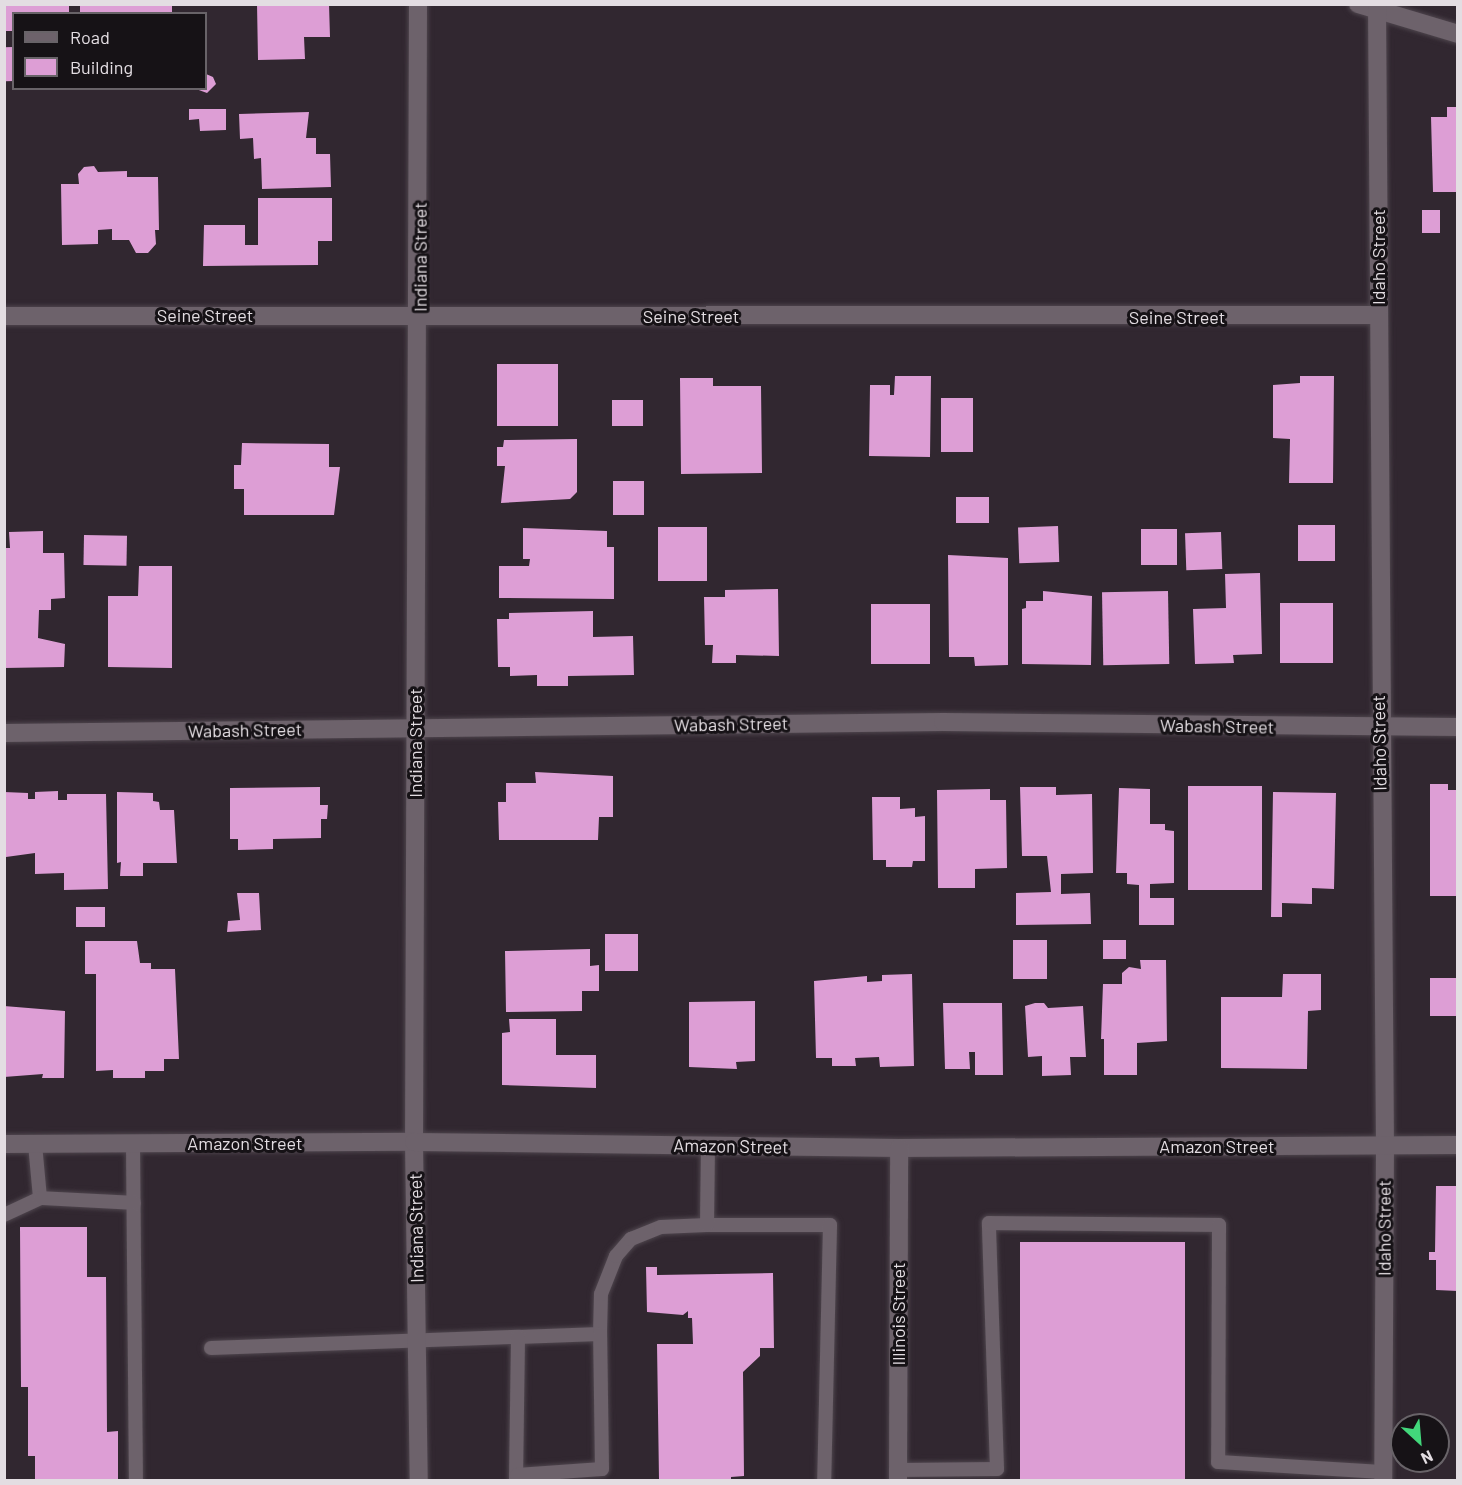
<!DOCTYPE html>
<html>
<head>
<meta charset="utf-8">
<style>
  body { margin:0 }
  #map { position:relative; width:1462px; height:1485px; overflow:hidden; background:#312730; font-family:Barlow,sans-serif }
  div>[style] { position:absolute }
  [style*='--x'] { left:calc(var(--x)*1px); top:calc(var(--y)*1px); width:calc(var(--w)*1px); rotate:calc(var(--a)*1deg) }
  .building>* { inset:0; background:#dd9ed5; transform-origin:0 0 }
  .roads { filter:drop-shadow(0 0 2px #4e454d) drop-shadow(0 0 2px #4e454d) }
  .service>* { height:14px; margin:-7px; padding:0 7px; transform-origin:7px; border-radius:7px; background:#6d626b }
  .minor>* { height:18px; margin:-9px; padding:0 9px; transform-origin:9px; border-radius:9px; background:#6d626b }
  span { translate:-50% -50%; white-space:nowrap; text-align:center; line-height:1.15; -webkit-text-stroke:6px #161216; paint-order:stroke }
  .street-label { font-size:18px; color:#e3dde2 }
  .frame { position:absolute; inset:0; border:6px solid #e3dde2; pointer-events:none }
  .legend { position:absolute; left:12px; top:12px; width:195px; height:78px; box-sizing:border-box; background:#161216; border:2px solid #686368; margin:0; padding:8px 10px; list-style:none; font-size:18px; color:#e3dde2 }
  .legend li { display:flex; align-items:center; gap:12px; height:30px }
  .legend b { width:30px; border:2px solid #686368 }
  .north { position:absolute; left:1390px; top:1413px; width:60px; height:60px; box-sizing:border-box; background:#161216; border:2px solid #686368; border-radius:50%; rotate:154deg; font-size:16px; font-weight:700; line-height:24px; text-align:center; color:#e3dde2 }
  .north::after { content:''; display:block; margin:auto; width:21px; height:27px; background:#42d77b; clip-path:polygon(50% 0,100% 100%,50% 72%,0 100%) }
</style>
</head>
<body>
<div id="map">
  <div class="building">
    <div style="clip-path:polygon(4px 4px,69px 4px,69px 14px,14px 14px,14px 31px,4px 31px)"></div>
    <div style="left:80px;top:4px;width:92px;height:10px"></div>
    <div style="clip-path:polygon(257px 4px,329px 4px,330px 37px,304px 37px,305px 59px,258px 60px)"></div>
    <div style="left:13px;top:47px;width:34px;height:9px;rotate:88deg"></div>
    <div style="clip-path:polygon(206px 74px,213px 77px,216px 84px,207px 93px,196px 89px,206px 88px)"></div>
    <div style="clip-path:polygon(1447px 107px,1458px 107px,1458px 192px,1433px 192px,1431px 117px,1447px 117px)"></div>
    <div style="clip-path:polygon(189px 109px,226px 109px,226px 130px,200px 131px,199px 119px,189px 120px)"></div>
    <div style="clip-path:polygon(309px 112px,306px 138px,316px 138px,316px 154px,330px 154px,331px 187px,262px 189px,261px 158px,254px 159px,253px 138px,240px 139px,239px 114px)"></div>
    <div style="clip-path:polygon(94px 166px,98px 172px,127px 171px,127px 177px,158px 177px,159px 230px,155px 230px,156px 244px,148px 253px,136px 253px,129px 240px,112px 240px,112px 229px,98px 230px,98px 244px,62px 245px,61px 184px,79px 184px,78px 174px,84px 167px)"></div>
    <div style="clip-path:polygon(258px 198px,332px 198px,332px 241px,318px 241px,318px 265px,203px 266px,204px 225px,245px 225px,245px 245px,258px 245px)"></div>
    <div style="left:1422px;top:210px;width:18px;height:23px"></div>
    <div style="left:558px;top:364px;width:62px;height:61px;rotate:90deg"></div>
    <div style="clip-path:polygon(895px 376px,931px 376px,930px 457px,869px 456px,870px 385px,890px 385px,890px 395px,894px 395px)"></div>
    <div style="clip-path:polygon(1300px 376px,1334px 376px,1333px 483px,1289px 483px,1290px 439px,1273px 438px,1273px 385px,1300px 383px)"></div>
    <div style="clip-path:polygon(680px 378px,713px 378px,713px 386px,761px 386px,762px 473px,681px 474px)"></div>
    <div style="left:941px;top:398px;width:32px;height:54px"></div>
    <div style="left:612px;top:400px;width:31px;height:26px"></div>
    <div style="clip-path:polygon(577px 439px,577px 492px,570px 499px,501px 503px,505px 466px,497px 466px,497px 447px,503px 447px,504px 440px)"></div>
    <div style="clip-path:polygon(242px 443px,329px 444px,329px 467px,340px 467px,334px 515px,244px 515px,244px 489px,234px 489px,234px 465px,241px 465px)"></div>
    <div style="left:613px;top:481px;width:31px;height:34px"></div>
    <div style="left:956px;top:497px;width:33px;height:26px"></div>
    <div style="left:1298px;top:525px;width:37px;height:36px"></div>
    <div style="left:1058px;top:526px;width:36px;height:40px;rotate:88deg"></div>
    <div style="left:658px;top:527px;width:49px;height:54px"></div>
    <div style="clip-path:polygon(523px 528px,607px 531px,607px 547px,614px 547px,614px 599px,499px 598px,499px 566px,529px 566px,530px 559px,523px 559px)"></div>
    <div style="left:1141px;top:529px;width:36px;height:36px"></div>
    <div style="clip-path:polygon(43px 531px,43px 553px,64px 553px,65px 598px,51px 599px,51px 610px,39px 610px,38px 638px,65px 644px,64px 667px,4px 668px,4px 548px,10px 548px,9px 532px)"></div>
    <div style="left:1221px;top:532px;width:37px;height:36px;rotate:88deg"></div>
    <div style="left:84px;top:535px;width:43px;height:30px;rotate:1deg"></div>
    <div style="clip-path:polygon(948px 555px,1008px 558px,1008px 665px,975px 666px,974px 657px,949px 657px)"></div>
    <div style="clip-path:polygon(139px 566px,172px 566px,172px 668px,108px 667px,108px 596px,138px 596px)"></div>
    <div style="clip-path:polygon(1260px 573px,1262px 654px,1233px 655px,1234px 663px,1195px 664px,1193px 609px,1226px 608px,1225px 574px)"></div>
    <div style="clip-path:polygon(778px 589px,779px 656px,736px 655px,736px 663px,712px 663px,713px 645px,705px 645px,704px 597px,725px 597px,725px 590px)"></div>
    <div style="clip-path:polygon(1043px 591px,1092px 596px,1091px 665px,1022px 664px,1022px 609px,1026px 608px,1026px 601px,1043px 601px)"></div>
    <div style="left:1168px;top:591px;width:73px;height:66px;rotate:89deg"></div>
    <div style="left:1280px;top:603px;width:53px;height:60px"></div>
    <div style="left:871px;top:604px;width:59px;height:60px"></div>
    <div style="clip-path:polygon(593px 611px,593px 637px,633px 636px,634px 675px,568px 676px,568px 686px,537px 686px,537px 675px,510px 676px,510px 667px,498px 667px,497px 619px,509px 619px,509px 613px)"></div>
    <div style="clip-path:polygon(535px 772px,613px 776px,613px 817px,599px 817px,598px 840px,499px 840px,498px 802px,506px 802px,506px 783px,536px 783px)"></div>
    <div style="clip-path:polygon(1430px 784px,1448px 784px,1448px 790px,1458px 790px,1458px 896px,1430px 896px)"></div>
    <div style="left:1188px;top:786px;width:74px;height:104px"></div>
    <div style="clip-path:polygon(320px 787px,320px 805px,328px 805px,327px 819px,321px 819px,321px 838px,273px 839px,273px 849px,238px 850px,238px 839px,230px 839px,230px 788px)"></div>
    <div style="clip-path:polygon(1020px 787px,1056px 787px,1056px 795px,1092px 794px,1093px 873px,1061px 874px,1061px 894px,1090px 893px,1091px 924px,1016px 925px,1016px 893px,1051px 892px,1047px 856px,1022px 856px)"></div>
    <div style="clip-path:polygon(1119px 788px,1150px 789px,1150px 824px,1165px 824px,1165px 830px,1174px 831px,1174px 883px,1150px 884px,1150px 898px,1174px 898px,1174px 925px,1139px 925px,1139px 885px,1127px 884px,1127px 873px,1116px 873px)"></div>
    <div style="clip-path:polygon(990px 789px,990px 800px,1006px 800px,1007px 868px,975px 869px,975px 888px,938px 888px,937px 790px)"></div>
    <div style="clip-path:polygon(58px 791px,58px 800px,67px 800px,67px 794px,106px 794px,108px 889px,64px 890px,64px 873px,35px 874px,35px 853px,6px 857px,4px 792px,28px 793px,28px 799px,35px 799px,35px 792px)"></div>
    <div style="clip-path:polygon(117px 792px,153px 793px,153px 801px,159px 802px,160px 810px,174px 810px,177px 863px,143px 863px,143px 876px,120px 876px,121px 862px,117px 863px)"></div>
    <div style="clip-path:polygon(1273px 792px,1336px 793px,1334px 889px,1312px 888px,1312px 904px,1282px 903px,1282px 917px,1271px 917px)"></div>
    <div style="clip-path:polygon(872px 797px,900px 797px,900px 809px,915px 808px,915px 817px,925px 816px,925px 861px,913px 861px,912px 867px,886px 867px,886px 860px,873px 860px)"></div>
    <div style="clip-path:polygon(237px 893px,259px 893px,261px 930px,227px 932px,228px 921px,240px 920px)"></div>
    <div style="left:76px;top:907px;width:29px;height:20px"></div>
    <div style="left:638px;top:934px;width:37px;height:33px;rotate:90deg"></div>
    <div style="left:1013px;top:940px;width:34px;height:39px"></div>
    <div style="left:1103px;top:940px;width:23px;height:19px"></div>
    <div style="clip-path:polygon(85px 941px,137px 941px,140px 963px,151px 963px,151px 969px,175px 969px,179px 1059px,164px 1059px,164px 1071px,145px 1071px,145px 1078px,113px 1078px,113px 1070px,96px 1071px,96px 974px,85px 974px)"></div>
    <div style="clip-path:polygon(590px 949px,590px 966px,599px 965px,599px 991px,582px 991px,582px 1011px,506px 1012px,505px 951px)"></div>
    <div style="clip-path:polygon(1140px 960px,1166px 960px,1167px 1041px,1137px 1043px,1137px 1075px,1104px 1075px,1104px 1039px,1101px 1039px,1103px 984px,1122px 984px,1122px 973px,1129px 967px,1141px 969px)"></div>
    <div style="clip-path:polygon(912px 974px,914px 1066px,880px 1067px,879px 1057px,855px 1058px,856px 1066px,832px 1066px,832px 1058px,816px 1058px,814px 981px,867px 976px,867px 982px,882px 981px,882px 975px)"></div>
    <div style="clip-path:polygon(1283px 974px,1321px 974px,1321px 1010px,1308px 1011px,1307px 1069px,1221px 1068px,1221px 997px,1282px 997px)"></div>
    <div style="left:1430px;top:978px;width:28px;height:38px"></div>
    <div style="clip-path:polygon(755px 1001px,755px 1061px,736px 1062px,737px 1069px,689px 1067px,689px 1002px)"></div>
    <div style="clip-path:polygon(943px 1003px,1002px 1003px,1003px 1075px,975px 1075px,975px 1052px,969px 1052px,970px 1069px,945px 1069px)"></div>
    <div style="clip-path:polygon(1035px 1003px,1044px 1003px,1048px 1008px,1083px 1006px,1086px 1057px,1070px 1057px,1071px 1075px,1042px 1076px,1042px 1056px,1028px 1057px,1025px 1006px)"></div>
    <div style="clip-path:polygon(4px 1006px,65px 1011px,64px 1078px,42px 1078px,43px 1074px,4px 1077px)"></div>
    <div style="clip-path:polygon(509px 1019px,556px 1019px,556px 1055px,596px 1055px,596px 1088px,502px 1085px,502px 1033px,510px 1032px)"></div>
    <div style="clip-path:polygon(1436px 1186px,1458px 1186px,1458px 1291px,1436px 1290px,1436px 1260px,1429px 1260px,1429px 1252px,1435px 1252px)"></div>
    <div style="clip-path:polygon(20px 1227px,87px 1227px,87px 1277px,106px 1277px,107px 1432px,118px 1431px,118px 1480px,35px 1480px,35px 1456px,28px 1456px,28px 1387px,21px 1387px)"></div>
    <div style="left:1020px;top:1242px;width:165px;height:238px"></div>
    <div style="clip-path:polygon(646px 1267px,657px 1267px,657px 1275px,773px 1273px,774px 1348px,760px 1348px,760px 1356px,743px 1372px,744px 1476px,731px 1477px,731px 1480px,659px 1480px,657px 1344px,693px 1344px,692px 1318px,688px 1318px,688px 1311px,683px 1315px,647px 1312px)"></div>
  </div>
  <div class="roads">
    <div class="service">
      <div style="--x:35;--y:1144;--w:54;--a:84.7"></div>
      <div style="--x:133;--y:1144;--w:336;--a:89.5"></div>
      <div style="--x:4;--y:1215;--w:40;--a:-25"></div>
      <div style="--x:40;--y:1198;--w:94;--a:3"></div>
      <div style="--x:707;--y:1225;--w:123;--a:0"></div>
      <div style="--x:830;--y:1225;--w:255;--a:91.3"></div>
      <div style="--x:518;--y:1337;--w:82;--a:-2.1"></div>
      <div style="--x:600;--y:1334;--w:40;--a:-88.6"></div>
      <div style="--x:601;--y:1294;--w:41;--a:-68.5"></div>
      <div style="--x:616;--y:1256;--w:23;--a:-49"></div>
      <div style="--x:631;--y:1239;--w:32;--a:-22"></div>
      <div style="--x:661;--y:1227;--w:46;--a:-2.5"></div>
      <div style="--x:707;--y:1225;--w:79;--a:-89.3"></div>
      <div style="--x:211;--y:1348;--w:307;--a:-2.1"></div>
      <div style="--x:518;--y:1337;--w:143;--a:90.8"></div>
      <div style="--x:897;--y:1470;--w:100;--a:-0.6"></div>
      <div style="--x:997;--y:1469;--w:246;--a:-91.9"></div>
      <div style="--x:989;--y:1223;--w:230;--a:0.5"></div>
      <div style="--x:1219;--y:1225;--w:237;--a:90.2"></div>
      <div style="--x:1218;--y:1462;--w:165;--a:3.5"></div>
      <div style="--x:517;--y:1475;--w:85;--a:-4"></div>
      <div style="--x:602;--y:1469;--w:135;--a:-90.8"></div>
    </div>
    <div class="minor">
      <div style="--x:418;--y:4;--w:1138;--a:90.2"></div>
      <div style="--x:414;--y:1142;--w:338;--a:89.2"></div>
      <div style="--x:1358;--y:4;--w:104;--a:16.7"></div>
      <div style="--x:1377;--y:4;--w:1141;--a:89.6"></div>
      <div style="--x:1385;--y:1145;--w:335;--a:90.3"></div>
      <div style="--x:4;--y:316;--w:1374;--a:-0.04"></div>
      <div style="--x:4;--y:733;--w:939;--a:-0.67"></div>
      <div style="--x:943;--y:722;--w:515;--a:0.56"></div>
      <div style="--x:4;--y:1144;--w:410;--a:-0.3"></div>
      <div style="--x:414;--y:1142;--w:485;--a:0.7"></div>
      <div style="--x:899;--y:1148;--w:559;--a:-0.31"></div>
      <div style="--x:898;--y:1480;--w:332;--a:-89.8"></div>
    </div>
  </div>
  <div class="street-label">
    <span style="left:420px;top:257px;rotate:-90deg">Indiana Street</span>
    <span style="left:1378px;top:257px;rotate:-90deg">Idaho Street</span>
    <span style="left:205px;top:315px">Seine Street</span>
    <span style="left:691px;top:316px">Seine Street</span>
    <span style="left:1177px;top:317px">Seine Street</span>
    <span style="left:731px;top:724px;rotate:-1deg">Wabash Street</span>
    <span style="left:1217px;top:726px;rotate:1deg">Wabash Street</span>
    <span style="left:245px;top:730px;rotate:-1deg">Wabash Street</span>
    <span style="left:415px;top:743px;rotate:-90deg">Indiana Street</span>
    <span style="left:1379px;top:743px;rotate:-91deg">Idaho Street</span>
    <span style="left:245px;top:1143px">Amazon Street</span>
    <span style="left:731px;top:1146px;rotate:1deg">Amazon Street</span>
    <span style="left:1217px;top:1146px">Amazon Street</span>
    <span style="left:416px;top:1228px;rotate:-91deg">Indiana Street</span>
    <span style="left:1384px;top:1228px;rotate:-90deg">Idaho Street</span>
    <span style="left:898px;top:1314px;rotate:-90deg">Illinois Street</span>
  </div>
  <div class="frame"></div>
  <ul class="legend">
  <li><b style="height:8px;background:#6d626b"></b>Road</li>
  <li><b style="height:16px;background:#dd9ed5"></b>Building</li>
  </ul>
  <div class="north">N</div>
</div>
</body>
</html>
